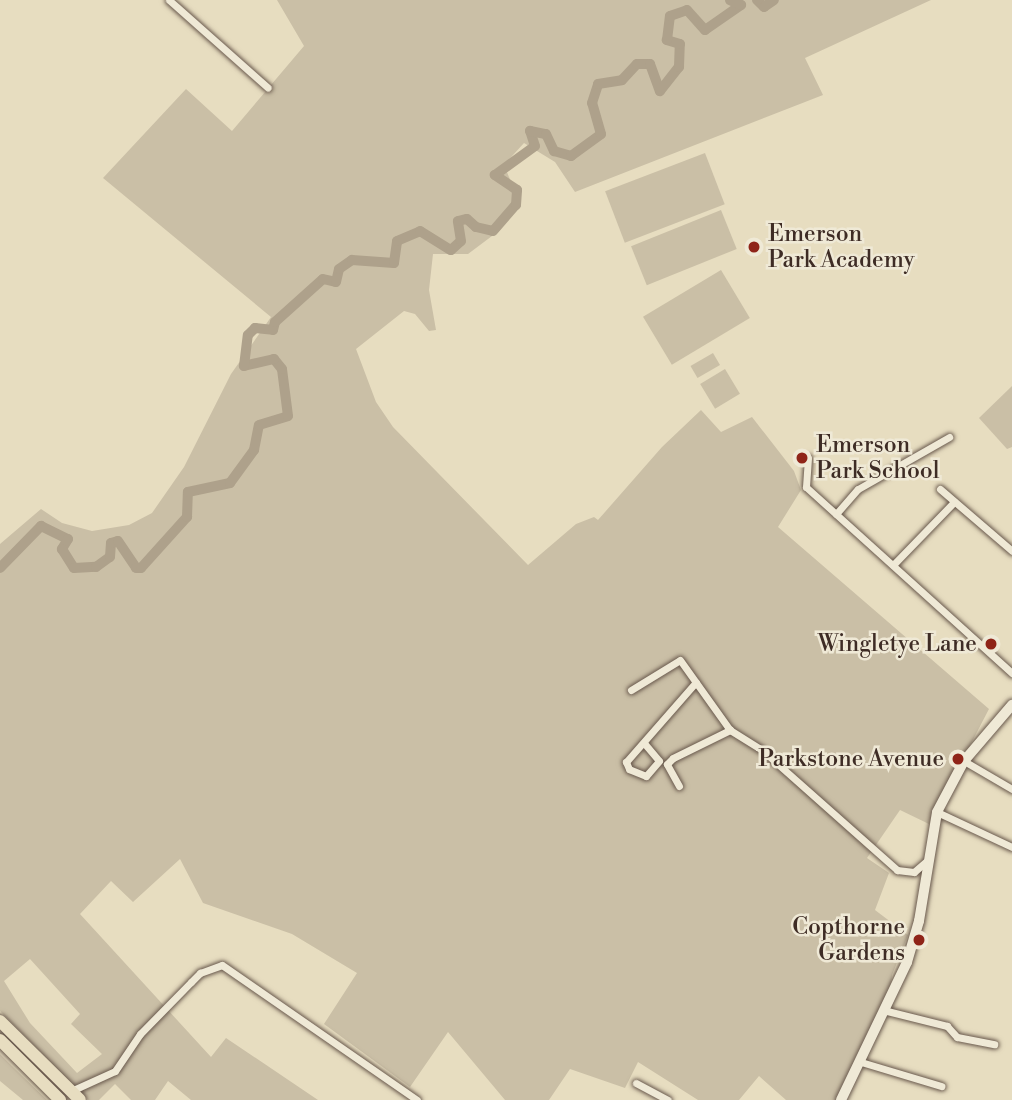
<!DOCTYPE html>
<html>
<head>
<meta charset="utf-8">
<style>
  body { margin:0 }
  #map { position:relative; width:1012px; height:1100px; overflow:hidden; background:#e7ddc0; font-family:"Libre Bodoni",serif }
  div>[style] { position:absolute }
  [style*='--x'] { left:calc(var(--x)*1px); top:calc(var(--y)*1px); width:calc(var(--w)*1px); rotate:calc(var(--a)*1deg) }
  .green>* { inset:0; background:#cabfa6; transform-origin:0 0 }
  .river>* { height:10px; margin:-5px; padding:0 5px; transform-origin:5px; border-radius:5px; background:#aea18b }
  .roads { filter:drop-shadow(0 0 2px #68584c) drop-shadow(0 0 2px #68584c) }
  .minor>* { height:7px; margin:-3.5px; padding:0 3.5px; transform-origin:3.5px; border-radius:3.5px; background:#efe9d6 }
  .tertiary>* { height:10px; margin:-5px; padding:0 5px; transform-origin:5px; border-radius:5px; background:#efe9d6 }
  .trunk>* { height:12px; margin:-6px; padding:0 6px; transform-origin:6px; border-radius:6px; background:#e7ddc0 }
  .dots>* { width:19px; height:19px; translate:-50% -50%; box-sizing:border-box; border:4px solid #efe9d6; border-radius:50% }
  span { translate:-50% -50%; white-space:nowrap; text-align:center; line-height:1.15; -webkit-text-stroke:5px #efe9d6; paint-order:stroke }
  .poi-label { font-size:23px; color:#3e2c25 }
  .left { translate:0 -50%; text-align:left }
  .right { translate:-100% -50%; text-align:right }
</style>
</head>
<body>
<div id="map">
  <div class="green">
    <div style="clip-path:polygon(evenodd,277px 0,931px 0,805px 58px,823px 95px,575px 192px,555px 162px,524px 143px,504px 165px,514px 189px,512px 211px,500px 230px,468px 254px,433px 254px,429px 290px,436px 330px,429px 331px,415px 314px,404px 311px,356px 349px,376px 402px,393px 427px,528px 565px,576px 524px,594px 517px,598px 520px,662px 447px,701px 410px,721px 432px,752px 417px,794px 471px,801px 490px,778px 527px,989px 709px,929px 824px,900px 810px,867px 858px,889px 873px,875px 910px,908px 935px,892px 975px,889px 1005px,840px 1100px,786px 1100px,759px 1076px,739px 1100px,698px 1100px,638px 1062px,625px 1088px,570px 1069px,549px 1100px,505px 1100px,448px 1032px,410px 1087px,324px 1024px,357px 973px,292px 934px,203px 903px,180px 859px,133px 902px,111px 881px,80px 914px,211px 1057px,226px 1038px,318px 1100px,191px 1100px,168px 1081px,155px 1100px,131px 1100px,115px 1084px,99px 1100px,88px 1100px,0 1011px,0 544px,41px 509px,62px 523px,92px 531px,129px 525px,152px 513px,184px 467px,231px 374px,271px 317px,103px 178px,186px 89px,232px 131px,304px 46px,277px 0,30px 959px,80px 1014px,71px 1024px,102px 1054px,77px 1073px,30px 1023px,4px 981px,30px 959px)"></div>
    <div style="left:705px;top:153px;width:55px;height:107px;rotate:69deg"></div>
    <div style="left:721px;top:210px;width:42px;height:97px;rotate:68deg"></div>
    <div style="left:721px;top:270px;width:56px;height:91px;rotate:59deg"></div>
    <div style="left:713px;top:353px;width:14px;height:26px;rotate:60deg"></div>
    <div style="left:725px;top:369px;width:29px;height:29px;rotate:59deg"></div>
    <div style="clip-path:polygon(1012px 386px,1012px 447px,1007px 449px,979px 418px)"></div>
    <div style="clip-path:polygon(0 1054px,12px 1066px,47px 1100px,23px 1100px,0 1081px)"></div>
  </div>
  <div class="river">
    <div style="--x:757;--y:0;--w:10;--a:45"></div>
    <div style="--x:764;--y:7;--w:12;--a:-35"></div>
    <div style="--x:0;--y:568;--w:59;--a:-45.7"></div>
    <div style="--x:41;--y:526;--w:30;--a:26"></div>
    <div style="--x:68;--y:539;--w:12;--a:121"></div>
    <div style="--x:62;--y:549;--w:22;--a:58"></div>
    <div style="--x:74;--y:568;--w:22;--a:-3"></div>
    <div style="--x:96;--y:567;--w:17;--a:-36"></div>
    <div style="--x:110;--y:557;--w:14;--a:-86"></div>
    <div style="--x:111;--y:543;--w:7;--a:-16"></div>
    <div style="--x:118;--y:541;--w:32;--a:56"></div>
    <div style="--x:136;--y:568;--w:5;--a:0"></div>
    <div style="--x:141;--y:568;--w:69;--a:-48"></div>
    <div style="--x:187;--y:517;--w:25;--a:-88"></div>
    <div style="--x:188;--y:492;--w:43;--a:-12.1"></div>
    <div style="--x:230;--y:483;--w:41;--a:-54"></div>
    <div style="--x:254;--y:450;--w:25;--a:-79"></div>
    <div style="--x:259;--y:425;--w:30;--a:-17"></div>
    <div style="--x:288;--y:416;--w:47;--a:-97.3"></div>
    <div style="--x:282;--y:369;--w:13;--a:-129"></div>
    <div style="--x:274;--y:359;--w:31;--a:167"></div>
    <div style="--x:244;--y:366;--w:31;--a:-83"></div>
    <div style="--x:248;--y:335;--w:10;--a:-45"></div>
    <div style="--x:255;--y:328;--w:18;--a:6"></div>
    <div style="--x:273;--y:330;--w:8;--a:-76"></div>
    <div style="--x:275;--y:322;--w:64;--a:-41.9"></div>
    <div style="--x:323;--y:279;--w:13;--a:13"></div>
    <div style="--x:336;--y:282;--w:13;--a:-77"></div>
    <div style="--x:339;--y:269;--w:16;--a:-35"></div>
    <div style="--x:352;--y:260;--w:42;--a:4.1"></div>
    <div style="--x:394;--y:263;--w:22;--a:-82"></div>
    <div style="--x:397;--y:241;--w:25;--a:-23"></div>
    <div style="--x:420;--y:231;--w:36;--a:32"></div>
    <div style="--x:451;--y:250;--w:13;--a:-42"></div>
    <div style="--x:461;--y:241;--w:20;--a:-99"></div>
    <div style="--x:458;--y:221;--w:9;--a:-13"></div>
    <div style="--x:467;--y:219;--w:12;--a:42"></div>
    <div style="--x:476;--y:227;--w:17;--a:13"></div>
    <div style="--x:493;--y:231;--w:35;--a:-49"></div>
    <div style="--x:516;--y:205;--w:15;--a:-86"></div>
    <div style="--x:517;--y:190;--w:27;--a:-146"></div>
    <div style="--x:495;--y:175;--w:49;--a:-35.9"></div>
    <div style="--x:535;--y:146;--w:16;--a:-108"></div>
    <div style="--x:530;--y:131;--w:16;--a:11"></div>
    <div style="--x:546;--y:134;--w:19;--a:65"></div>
    <div style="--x:554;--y:151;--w:18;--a:16"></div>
    <div style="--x:571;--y:156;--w:37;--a:-36"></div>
    <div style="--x:601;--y:134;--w:32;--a:-106"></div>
    <div style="--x:592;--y:103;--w:20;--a:-72"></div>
    <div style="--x:598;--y:84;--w:24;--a:-9"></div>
    <div style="--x:622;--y:80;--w:22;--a:-47"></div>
    <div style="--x:637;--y:64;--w:13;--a:0"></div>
    <div style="--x:650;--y:64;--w:29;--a:70"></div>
    <div style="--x:660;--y:91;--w:31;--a:-52"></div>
    <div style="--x:679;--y:67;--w:23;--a:-88"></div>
    <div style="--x:680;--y:44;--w:14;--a:-163"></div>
    <div style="--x:667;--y:40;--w:24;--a:-83"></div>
    <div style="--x:670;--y:16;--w:18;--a:-19"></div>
    <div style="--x:687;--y:10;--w:27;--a:48"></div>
    <div style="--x:705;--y:30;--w:44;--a:-34.8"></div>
    <div style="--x:741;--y:5;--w:12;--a:-156"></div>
  </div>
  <div class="roads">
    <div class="minor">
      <div style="--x:169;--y:0;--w:132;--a:41.6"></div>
      <div style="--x:808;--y:458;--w:29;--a:94"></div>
      <div style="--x:806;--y:487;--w:278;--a:42.1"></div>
      <div style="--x:940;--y:489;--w:95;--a:40.7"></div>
      <div style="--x:836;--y:514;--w:33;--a:-49"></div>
      <div style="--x:858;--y:489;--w:105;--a:-29.7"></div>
      <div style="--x:893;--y:565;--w:88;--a:-45.9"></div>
      <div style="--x:631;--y:690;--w:57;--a:-31.5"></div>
      <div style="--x:680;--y:660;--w:86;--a:54.5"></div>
      <div style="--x:644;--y:743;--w:23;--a:50"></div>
      <div style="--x:659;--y:761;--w:20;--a:131"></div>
      <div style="--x:646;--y:776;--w:18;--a:-158"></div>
      <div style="--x:629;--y:769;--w:8;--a:-113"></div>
      <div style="--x:626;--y:762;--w:106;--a:-48.8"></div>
      <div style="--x:964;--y:761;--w:56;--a:30.3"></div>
      <div style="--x:679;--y:786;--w:25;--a:-119"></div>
      <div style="--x:667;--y:764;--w:8;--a:-45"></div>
      <div style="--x:673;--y:758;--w:64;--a:-26.2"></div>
      <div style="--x:730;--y:730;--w:38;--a:32"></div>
      <div style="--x:762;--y:750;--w:181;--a:41.6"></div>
      <div style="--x:897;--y:870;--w:17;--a:7"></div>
      <div style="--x:914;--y:872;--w:18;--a:-41"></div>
      <div style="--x:937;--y:812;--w:83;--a:25"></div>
      <div style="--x:887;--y:1011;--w:62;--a:14"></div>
      <div style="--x:947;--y:1026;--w:15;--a:48"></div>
      <div style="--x:957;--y:1037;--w:38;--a:11"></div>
      <div style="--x:861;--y:1062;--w:84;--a:16.7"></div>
      <div style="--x:636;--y:1083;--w:36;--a:28"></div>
      <div style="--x:71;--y:1091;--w:48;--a:-24.4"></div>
      <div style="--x:115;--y:1071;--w:45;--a:-56"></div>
      <div style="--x:140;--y:1034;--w:73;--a:-45.6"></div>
      <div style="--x:191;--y:982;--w:13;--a:-45"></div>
      <div style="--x:200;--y:973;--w:23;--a:-20"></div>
      <div style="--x:222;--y:965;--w:237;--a:34.7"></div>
    </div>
    <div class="tertiary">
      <div style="--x:841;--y:1100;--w:153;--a:-64.4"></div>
      <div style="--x:907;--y:962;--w:43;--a:-73.7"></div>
      <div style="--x:919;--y:921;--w:110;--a:-80.6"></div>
      <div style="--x:937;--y:812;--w:58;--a:-62.1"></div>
      <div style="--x:964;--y:761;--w:74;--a:-49.4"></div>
    </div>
    <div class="trunk">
      <div style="--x:0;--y:1021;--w:112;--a:44.6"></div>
      <div style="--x:0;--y:1040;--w:85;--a:45"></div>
    </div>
  </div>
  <div class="dots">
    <div style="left:754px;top:247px;background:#8f2418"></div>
    <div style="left:802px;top:458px;background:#8f2418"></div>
    <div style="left:991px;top:644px;background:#8f2418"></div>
    <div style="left:958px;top:759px;background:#8f2418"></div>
    <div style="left:919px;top:940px;background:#8f2418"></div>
  </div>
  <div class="poi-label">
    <span class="left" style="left:768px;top:247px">Emerson<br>Park Academy</span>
    <span class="left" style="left:816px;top:458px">Emerson<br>Park School</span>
    <span class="right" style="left:977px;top:644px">Wingletye Lane</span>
    <span class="right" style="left:944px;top:759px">Parkstone Avenue</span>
    <span class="right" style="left:905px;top:940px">Copthorne<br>Gardens</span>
  </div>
</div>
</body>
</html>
